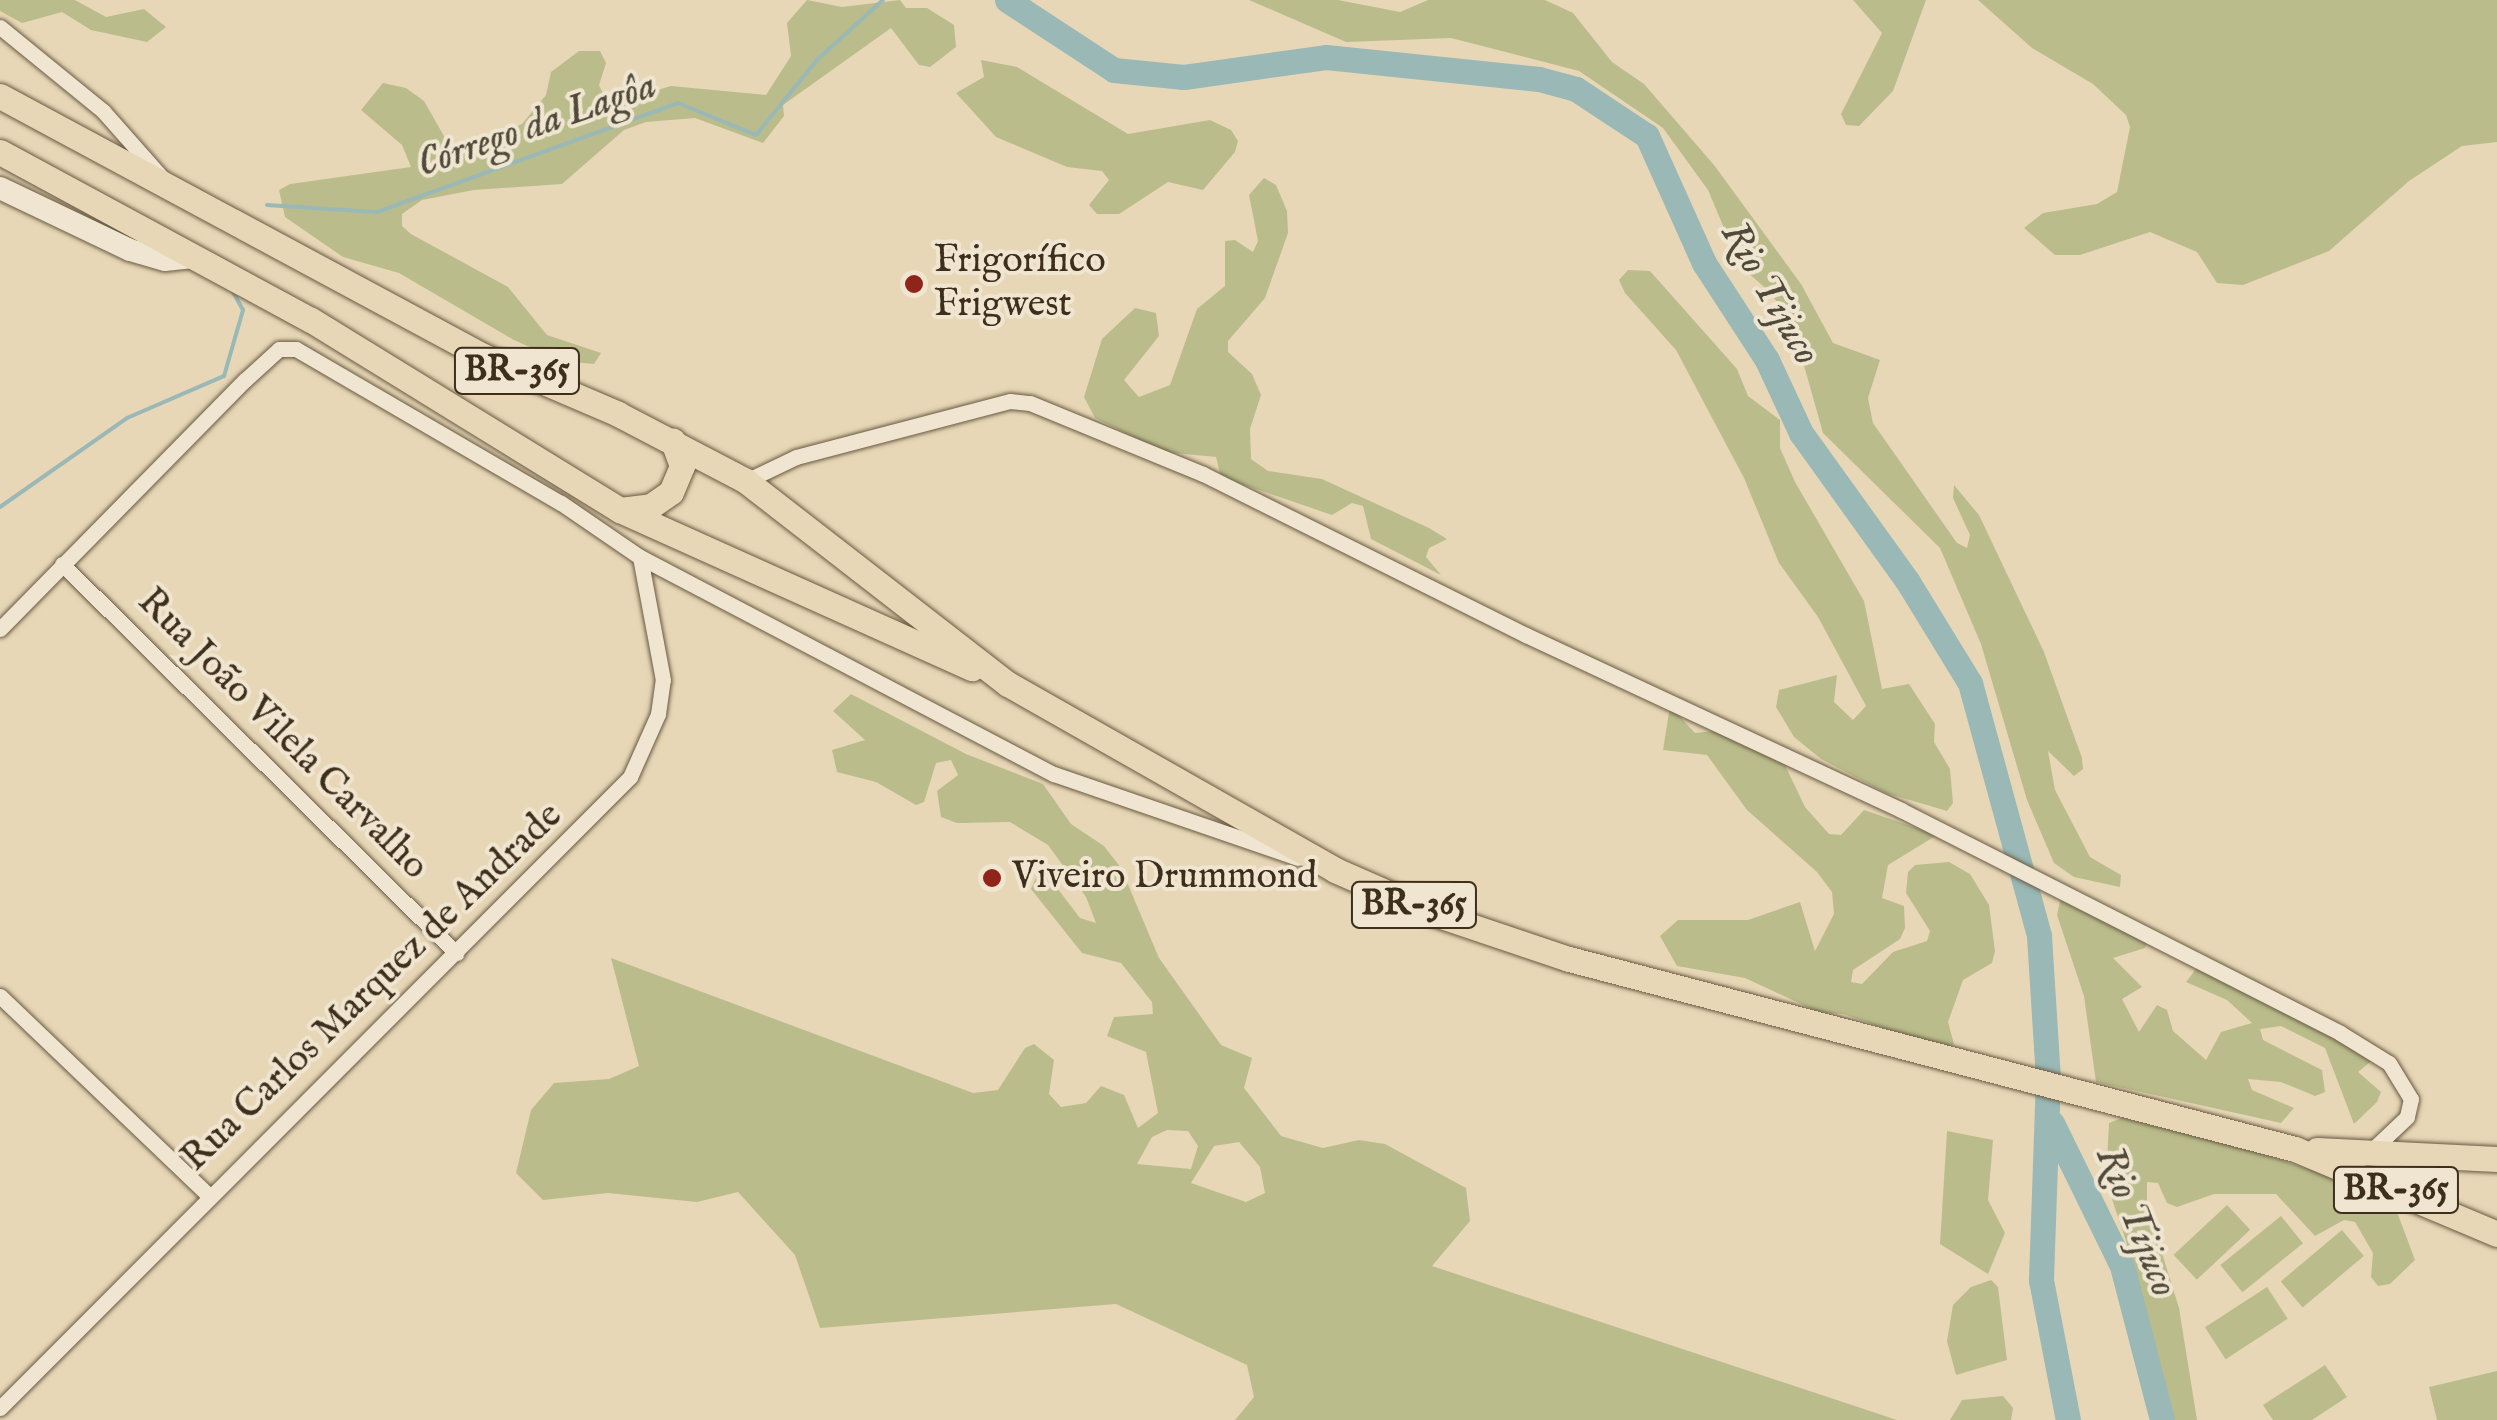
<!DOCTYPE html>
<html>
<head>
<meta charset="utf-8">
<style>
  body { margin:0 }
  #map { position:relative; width:2497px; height:1420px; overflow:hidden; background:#e7d7b6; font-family:"IM FELL English",serif }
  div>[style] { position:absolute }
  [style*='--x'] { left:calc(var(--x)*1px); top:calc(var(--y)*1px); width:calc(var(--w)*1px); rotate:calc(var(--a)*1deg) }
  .green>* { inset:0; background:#babd8b; transform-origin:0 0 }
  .stream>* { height:4px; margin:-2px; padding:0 2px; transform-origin:2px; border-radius:2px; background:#99b8b6 }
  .river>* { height:25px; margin:-12.5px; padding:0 12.5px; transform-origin:12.5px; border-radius:12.5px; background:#99b8b6 }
  .roads { filter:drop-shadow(0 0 2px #685942) drop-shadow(0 0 2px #685942) }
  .street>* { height:15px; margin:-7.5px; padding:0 7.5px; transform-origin:7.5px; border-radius:7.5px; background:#efe5d0 }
  .secondary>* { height:22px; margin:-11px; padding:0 11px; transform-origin:11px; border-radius:11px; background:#efe5d0 }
  .primary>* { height:25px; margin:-12.5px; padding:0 12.5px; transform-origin:12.5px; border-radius:12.5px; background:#e7d7b6 }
  .dots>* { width:28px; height:28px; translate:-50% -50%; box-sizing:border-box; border:5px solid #efe5d0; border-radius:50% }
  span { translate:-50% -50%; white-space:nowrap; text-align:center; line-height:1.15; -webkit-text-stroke:8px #efe5d0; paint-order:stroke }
  .shield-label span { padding:2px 8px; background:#efe5d0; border:2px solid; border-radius:8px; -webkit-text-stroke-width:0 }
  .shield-label { font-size:35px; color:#3e2f1b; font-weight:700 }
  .poi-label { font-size:38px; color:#3e2f1b }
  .left { translate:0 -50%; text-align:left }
  .street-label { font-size:38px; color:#3e2f1b }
  .water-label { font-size:40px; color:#504a3a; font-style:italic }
</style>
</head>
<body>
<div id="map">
  <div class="green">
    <div style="clip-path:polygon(0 0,75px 0,106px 17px,144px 9px,166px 27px,147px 42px,91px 30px,62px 12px,22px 23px,0 11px)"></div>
    <div style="clip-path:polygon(807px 0,842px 7px,900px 0,906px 8px,927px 8px,954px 25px,956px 47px,930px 67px,919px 65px,891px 28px,783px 105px,784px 116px,763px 143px,695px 118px,646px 122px,624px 130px,562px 184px,474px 190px,422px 200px,402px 214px,402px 226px,411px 234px,508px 287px,547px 335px,601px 353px,594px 364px,561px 361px,514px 340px,399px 273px,343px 257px,285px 217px,279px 190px,290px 184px,411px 167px,402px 145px,361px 110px,383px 83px,406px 88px,424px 101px,448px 143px,471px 147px,522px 124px,546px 95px,551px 72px,579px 51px,600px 51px,606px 63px,599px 85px,608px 105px,671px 86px,766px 95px,791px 56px,787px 23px)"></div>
    <div style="clip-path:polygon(1249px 0,1338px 0,1400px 12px,1428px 0,1545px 0,1573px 13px,1612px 62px,1644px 84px,1714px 165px,1801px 284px,1833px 343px,1880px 360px,1868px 398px,1873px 423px,1957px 543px,1967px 548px,1970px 535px,1953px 498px,1954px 485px,1979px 515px,2044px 652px,2082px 758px,2083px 769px,2074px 776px,2048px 751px,2055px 790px,2090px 857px,2121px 875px,2120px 887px,2074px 877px,2054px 863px,2027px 800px,1981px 644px,1940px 548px,1823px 433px,1792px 323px,1769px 291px,1740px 266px,1708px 190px,1663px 128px,1579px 71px,1451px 38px,1346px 42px)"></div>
    <div style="clip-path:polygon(1853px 0,1926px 0,1893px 91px,1859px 126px,1846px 125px,1841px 114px,1882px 33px)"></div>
    <div style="clip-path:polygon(1978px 0,2497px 0,2497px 142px,2462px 146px,2409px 181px,2329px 251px,2243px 285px,2217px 283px,2197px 252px,2150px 232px,2080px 255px,2055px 255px,2024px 228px,2043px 213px,2097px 204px,2117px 192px,2130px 127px,2126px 115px,2093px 84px,2032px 48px)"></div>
    <div style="clip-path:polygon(981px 60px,1017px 67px,1128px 134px,1210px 120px,1231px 130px,1238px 141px,1235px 152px,1203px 190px,1168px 182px,1119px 214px,1097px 214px,1089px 205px,1109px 180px,1102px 171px,1067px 167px,996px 137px,956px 93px,984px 77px)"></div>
    <div style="clip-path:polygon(1264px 178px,1276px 185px,1287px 211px,1288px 233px,1265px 298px,1228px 341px,1228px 352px,1252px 374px,1261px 395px,1250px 429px,1251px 459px,1268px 471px,1322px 479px,1429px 528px,1447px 539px,1429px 548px,1426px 557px,1441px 575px,1371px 539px,1363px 506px,1352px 503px,1332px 515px,1221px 477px,1216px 457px,1164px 452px,1095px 418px,1084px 397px,1102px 339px,1135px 308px,1156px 313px,1159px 336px,1124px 380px,1139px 397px,1170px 385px,1197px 309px,1225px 286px,1225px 241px,1235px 240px,1253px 252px,1258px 241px,1249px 195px)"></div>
    <div style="clip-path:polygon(1628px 270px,1650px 271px,1737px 369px,1748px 396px,1780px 420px,1780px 448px,1795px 482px,1864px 601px,1882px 689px,1909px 684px,1935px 724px,1934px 742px,1950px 769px,1953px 803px,1947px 811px,1886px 793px,1821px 759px,1794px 737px,1776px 707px,1779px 690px,1837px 675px,1834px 702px,1853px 720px,1866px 706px,1818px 617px,1779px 563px,1744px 478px,1676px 350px,1625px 293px,1619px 280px)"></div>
    <div style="clip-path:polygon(evenodd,851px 694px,966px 754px,1043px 784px,1071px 824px,1104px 846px,1121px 868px,1159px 958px,1221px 1045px,1252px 1058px,1244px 1088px,1281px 1136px,1323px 1148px,1359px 1140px,1385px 1144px,1466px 1188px,1470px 1221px,1432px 1266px,1897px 1420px,1235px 1420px,1254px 1397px,1247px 1365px,1116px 1304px,820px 1328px,795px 1255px,738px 1192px,697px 1202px,608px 1193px,543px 1200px,516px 1173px,531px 1110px,554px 1083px,609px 1079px,639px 1066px,611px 958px,973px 1093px,998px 1090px,1025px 1048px,1034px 1044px,1054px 1060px,1049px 1094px,1061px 1107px,1086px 1103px,1101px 1086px,1124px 1095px,1138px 1128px,1158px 1113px,1146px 1052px,1107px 1036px,1114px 1017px,1153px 1014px,1152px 1002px,1121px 963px,1082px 953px,1031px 889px,1041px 867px,1080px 918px,1096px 923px,1086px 897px,1048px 845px,1010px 822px,957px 823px,941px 817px,937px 791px,958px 775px,951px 760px,936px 763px,924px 802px,916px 805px,876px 782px,837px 772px,832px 750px,865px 740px,833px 711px,851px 694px,1167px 1130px,1188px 1131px,1198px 1146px,1191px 1169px,1137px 1164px,1152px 1137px,1167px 1130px,851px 694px,1239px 1142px,1260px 1167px,1265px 1193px,1246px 1202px,1191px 1183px,1214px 1146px,1239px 1142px)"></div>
    <div style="clip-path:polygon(1670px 706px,1695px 733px,1715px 731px,1784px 763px,1805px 807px,1829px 834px,1841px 835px,1864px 810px,1937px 835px,1888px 865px,1882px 898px,1904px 906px,1905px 928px,1900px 939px,1853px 970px,1851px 982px,1862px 984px,1893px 952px,1927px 941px,1930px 931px,1906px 893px,1908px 872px,1915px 865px,1949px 862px,1970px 874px,1989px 905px,1995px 951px,1992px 963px,1963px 980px,1948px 1022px,1954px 1044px,1945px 1049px,1843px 1014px,1818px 1012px,1745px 978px,1677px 966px,1660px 936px,1678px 920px,1748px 920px,1800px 902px,1815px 951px,1834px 914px,1832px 892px,1817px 872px,1747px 810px,1707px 755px,1663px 750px)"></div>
    <div style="clip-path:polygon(2062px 893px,2149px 938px,2145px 948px,2113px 958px,2142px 987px,2122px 999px,2139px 1032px,2157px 1005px,2167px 1010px,2173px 1031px,2206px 1060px,2221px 1032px,2252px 1023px,2227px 1000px,2186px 982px,2199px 965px,2375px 1058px,2358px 1072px,2381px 1092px,2377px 1102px,2354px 1124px,2325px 1048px,2281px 1026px,2260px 1029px,2263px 1040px,2322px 1070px,2325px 1092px,2315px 1096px,2281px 1082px,2248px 1079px,2252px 1090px,2294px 1108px,2281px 1123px,2096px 1082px,2084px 996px,2057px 915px)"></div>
    <div style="clip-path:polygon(2122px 1118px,2235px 1145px,2391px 1196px,2415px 1260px,2390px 1284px,2378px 1286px,2371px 1277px,2373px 1253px,2355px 1222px,2344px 1220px,2315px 1236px,2276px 1194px,2214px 1194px,2177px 1207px,2167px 1203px,2158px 1183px,2147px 1182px,2147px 1205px,2179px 1308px,2197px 1420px,2165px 1420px,2126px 1241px,2106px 1181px,2109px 1123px)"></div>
    <div style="clip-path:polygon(1947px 1131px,1993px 1140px,1988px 1200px,2005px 1233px,1988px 1274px,1940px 1244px)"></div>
    <div style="left:2227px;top:1205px;width:34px;height:73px;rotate:47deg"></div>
    <div style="left:2281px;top:1216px;width:35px;height:78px;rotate:51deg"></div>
    <div style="left:2342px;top:1230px;width:34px;height:80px;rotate:50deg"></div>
    <div style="clip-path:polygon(1991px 1280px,1998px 1287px,2007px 1360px,1956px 1375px,1947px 1341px,1953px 1305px,1971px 1287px)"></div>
    <div style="left:2267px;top:1287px;width:38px;height:74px;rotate:57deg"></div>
    <div style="clip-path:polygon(2325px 1365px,2347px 1397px,2312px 1420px,2273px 1420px,2263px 1405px)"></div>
    <div style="clip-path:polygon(2497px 1371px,2497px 1420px,2437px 1420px,2429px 1387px)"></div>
    <div style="clip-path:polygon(2003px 1396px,2013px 1408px,2011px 1420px,1950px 1420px,1962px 1400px)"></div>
  </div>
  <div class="stream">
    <div style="--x:267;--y:205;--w:110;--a:3.6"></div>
    <div style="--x:377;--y:212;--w:320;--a:-19.9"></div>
    <div style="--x:678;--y:103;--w:84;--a:22.3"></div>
    <div style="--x:756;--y:135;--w:97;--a:-50.9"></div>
    <div style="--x:817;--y:60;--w:89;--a:-42.3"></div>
    <div style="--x:0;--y:507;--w:155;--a:-35"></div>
    <div style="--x:127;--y:418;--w:106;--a:-23.4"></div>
    <div style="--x:224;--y:376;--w:69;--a:-73.9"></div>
    <div style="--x:243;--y:310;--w:25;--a:-119"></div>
  </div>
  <div class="river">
    <div style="--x:1007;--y:0;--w:128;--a:33.2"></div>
    <div style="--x:1114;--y:70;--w:70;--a:5.7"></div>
    <div style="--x:1184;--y:77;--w:143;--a:-8"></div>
    <div style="--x:1326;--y:57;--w:214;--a:5.9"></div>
    <div style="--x:1539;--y:79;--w:38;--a:15"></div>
    <div style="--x:1576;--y:89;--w:85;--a:33.5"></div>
    <div style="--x:1647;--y:136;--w:139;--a:65.8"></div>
    <div style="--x:1704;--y:263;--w:116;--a:57"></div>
    <div style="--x:1767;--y:360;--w:81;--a:65"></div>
    <div style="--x:1801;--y:433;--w:183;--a:54.3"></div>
    <div style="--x:1908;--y:582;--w:119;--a:58.5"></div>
    <div style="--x:1970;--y:683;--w:262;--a:74.7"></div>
    <div style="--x:2039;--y:936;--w:142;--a:86.4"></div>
    <div style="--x:2048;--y:1078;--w:202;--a:92"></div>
    <div style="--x:2041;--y:1280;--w:143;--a:79.1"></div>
    <div style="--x:2052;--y:1123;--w:159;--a:63.9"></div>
    <div style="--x:2122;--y:1266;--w:159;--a:75.4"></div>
  </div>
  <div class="roads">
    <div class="street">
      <div style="--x:0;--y:27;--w:133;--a:39.2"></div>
      <div style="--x:103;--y:111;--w:92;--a:48.5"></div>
      <div style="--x:746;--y:481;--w:55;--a:-25.6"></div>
      <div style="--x:796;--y:457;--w:221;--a:-14.7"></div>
      <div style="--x:1010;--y:401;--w:20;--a:6"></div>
      <div style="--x:1030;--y:403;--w:187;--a:22.3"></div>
      <div style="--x:1203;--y:474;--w:361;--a:26.5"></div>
      <div style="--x:1526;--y:635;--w:414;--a:25"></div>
      <div style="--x:1901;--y:810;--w:492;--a:26.9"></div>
      <div style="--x:2340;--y:1033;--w:57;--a:31.5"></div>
      <div style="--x:2389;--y:1063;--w:42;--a:58.6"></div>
      <div style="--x:2411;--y:1099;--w:18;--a:103"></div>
      <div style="--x:2407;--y:1117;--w:51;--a:136.6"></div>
      <div style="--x:62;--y:564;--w:554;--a:44.63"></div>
      <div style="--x:0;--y:629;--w:349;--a:-45.5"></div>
      <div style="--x:245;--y:380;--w:46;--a:-42.4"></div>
      <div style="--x:279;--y:349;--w:17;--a:0"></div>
      <div style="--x:296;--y:349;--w:306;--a:30.2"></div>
      <div style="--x:561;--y:503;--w:96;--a:34.4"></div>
      <div style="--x:640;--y:557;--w:467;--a:27.7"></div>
      <div style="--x:1054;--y:774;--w:258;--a:19"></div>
      <div style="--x:0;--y:996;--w:288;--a:43.7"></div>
      <div style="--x:0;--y:1408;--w:892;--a:-45.05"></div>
      <div style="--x:630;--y:777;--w:69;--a:-66"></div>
      <div style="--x:658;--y:714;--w:34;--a:-82"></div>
      <div style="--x:663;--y:680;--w:125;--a:-100.6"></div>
    </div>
    <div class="secondary">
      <div style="--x:0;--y:188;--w:144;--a:25.5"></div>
      <div style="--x:130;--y:250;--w:36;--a:16"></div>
      <div style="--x:165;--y:260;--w:30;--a:-6"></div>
    </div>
    <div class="primary">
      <div style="--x:0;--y:96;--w:549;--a:28.29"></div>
      <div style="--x:483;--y:356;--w:147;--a:23.2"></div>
      <div style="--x:618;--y:414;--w:144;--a:27.6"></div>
      <div style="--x:746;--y:481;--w:331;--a:37.8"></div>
      <div style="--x:1008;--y:684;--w:376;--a:29.6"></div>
      <div style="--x:1335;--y:870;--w:109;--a:23.7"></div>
      <div style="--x:1435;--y:914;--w:141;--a:18.6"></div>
      <div style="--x:1569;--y:959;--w:750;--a:14.67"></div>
      <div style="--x:2295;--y:1149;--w:219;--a:22.8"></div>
      <div style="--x:0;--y:152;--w:353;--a:28.4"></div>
      <div style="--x:311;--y:320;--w:363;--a:31.6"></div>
      <div style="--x:620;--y:510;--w:386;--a:24.2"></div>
      <div style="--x:620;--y:510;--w:31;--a:-7"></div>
      <div style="--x:651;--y:506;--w:24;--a:-35"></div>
      <div style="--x:671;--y:492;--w:28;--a:-67"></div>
      <div style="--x:682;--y:466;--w:27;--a:-110"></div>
      <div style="--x:2317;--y:1150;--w:180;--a:2.9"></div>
    </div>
  </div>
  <div class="dots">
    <div style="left:914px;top:284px;background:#8f2418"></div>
    <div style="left:992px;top:878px;background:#8f2418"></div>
  </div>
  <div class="shield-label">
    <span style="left:517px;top:371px">BR-365</span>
    <span style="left:1414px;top:905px">BR-365</span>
    <span style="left:2396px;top:1190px">BR-365</span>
  </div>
  <div class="poi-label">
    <span class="left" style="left:934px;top:284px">Frigorífico<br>Frigwest</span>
    <span class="left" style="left:1012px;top:878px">Viveiro Drummond</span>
  </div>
  <div class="street-label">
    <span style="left:282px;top:735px;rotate:45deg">Rua João Vilela Carvalho</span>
    <span style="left:373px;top:988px;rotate:-44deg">Rua Carlos Marquez de Andrade</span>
  </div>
  <div class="water-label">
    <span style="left:537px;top:126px;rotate:-19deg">Córrego da Lagôa</span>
    <span style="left:1769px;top:294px;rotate:60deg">Rio Tijuco</span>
    <span style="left:2135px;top:1222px;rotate:68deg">Rio Tijuco</span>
  </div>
</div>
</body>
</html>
